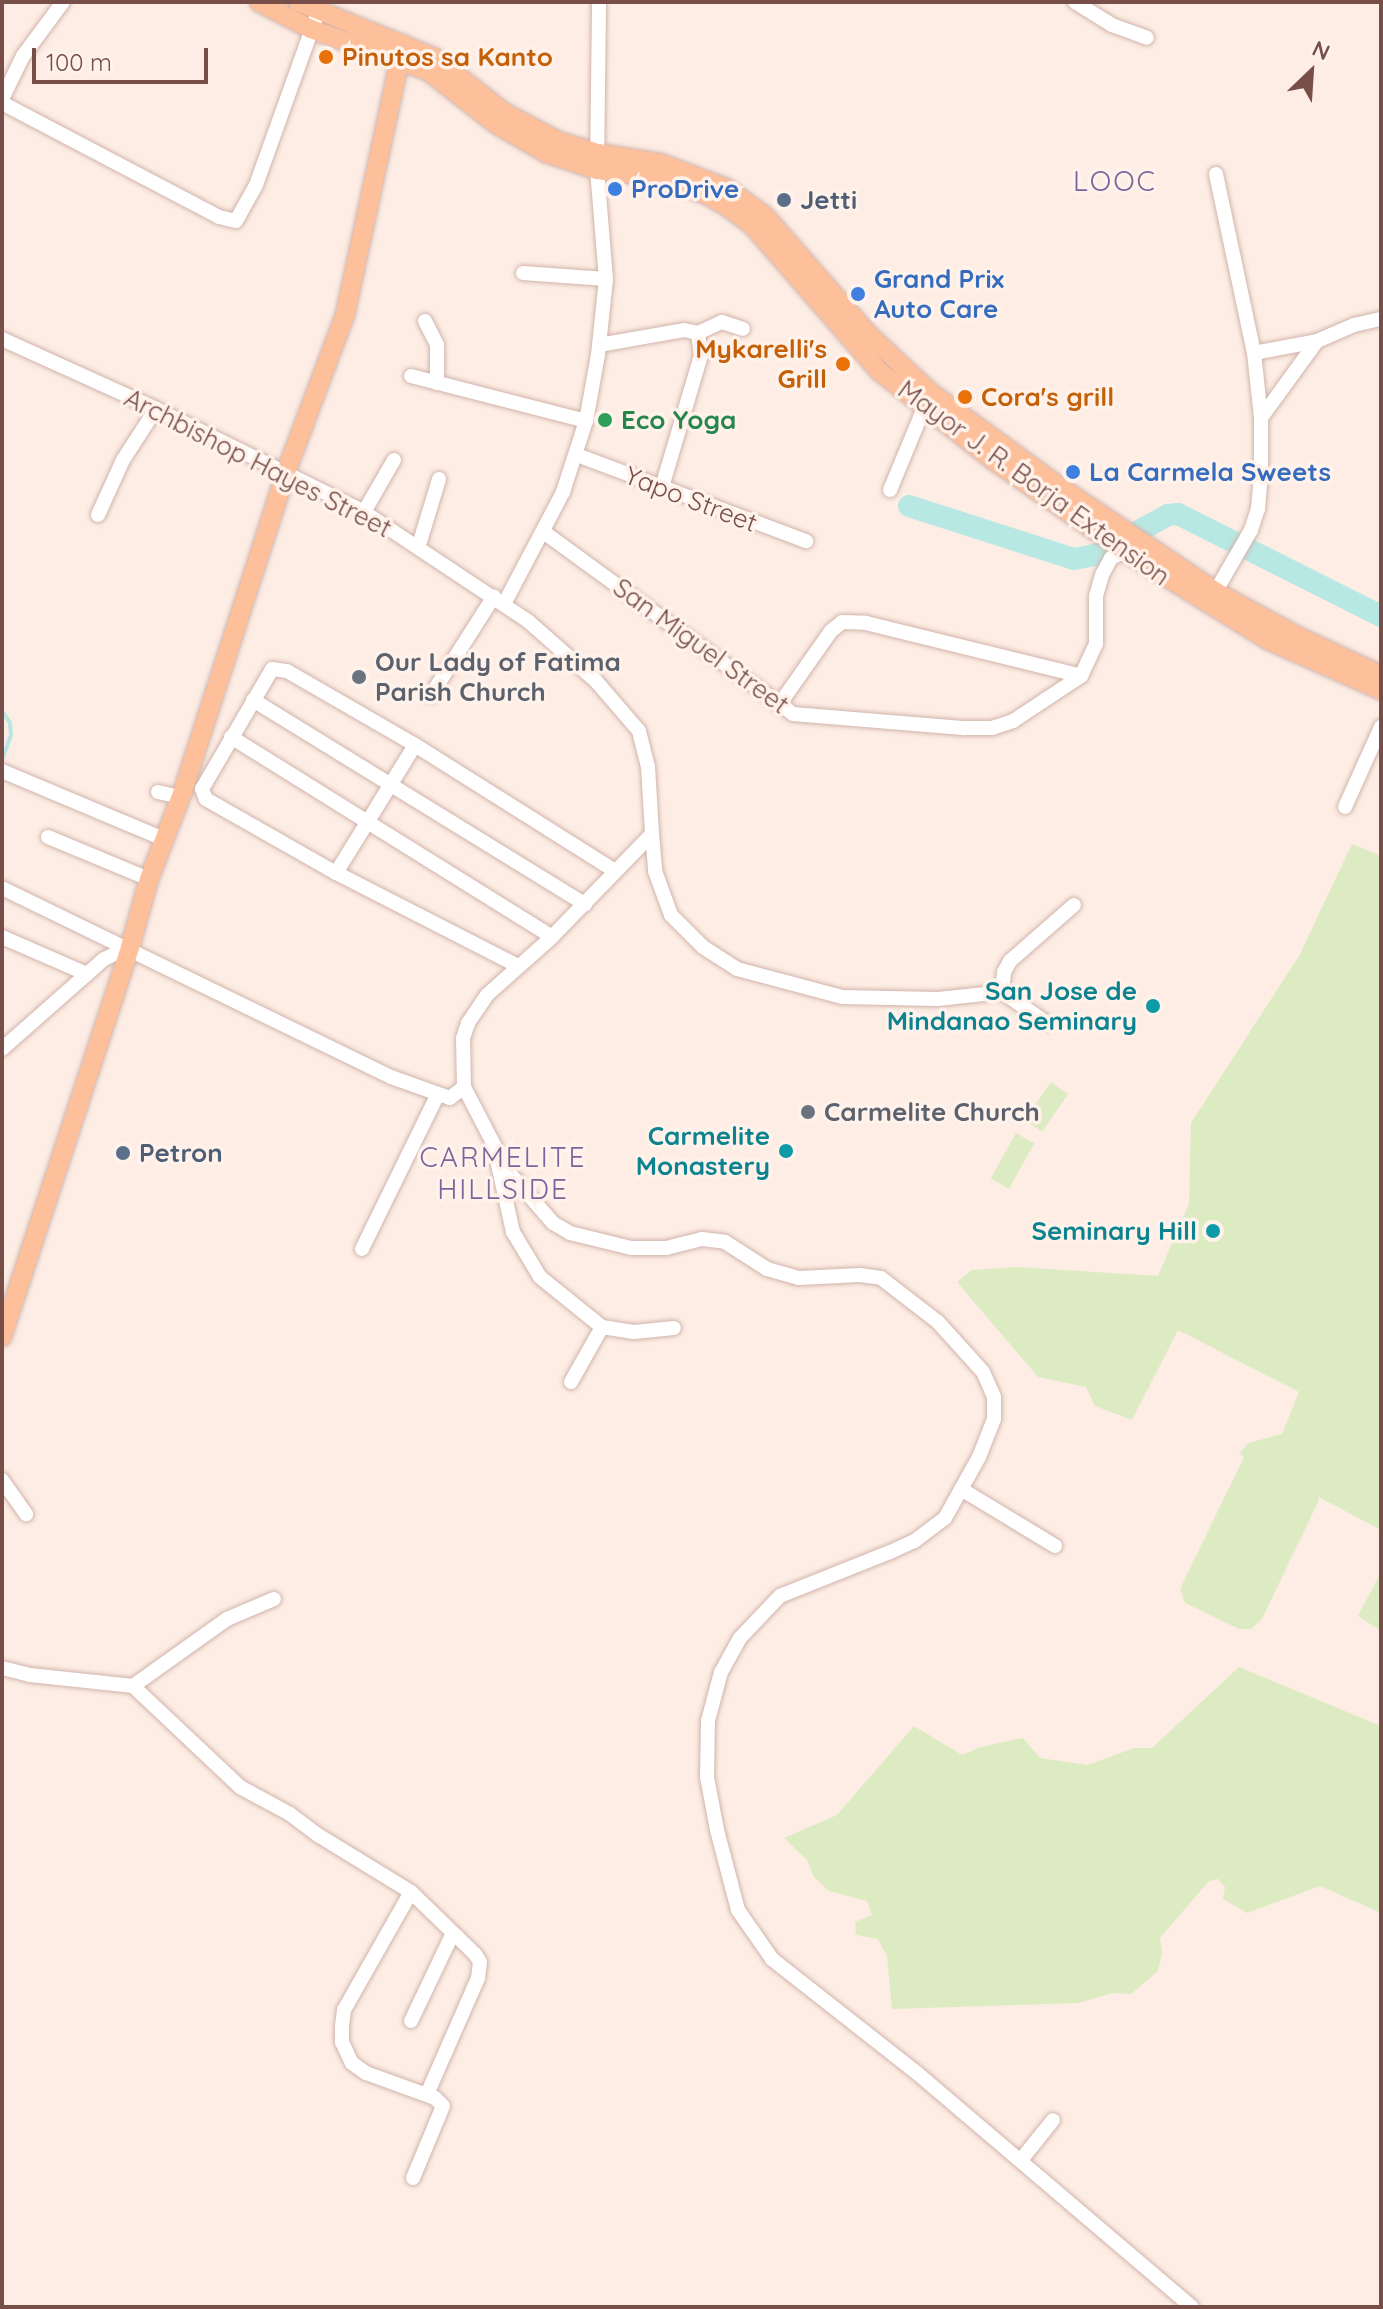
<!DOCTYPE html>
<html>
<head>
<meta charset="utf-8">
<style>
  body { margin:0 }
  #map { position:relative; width:1383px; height:2309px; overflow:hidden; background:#fdede4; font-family:Quicksand,sans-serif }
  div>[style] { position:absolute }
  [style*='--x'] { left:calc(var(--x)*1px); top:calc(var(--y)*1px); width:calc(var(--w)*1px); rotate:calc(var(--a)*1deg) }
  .green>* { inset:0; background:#ddebc2; transform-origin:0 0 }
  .stream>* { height:4px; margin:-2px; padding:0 2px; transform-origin:2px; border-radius:2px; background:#b8e8e3 }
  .river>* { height:22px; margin:-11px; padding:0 11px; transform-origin:11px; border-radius:11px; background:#b8e8e3 }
  .roads { filter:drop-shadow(0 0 2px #d1b4ac) drop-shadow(0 0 2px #d1b4ac) }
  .minor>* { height:14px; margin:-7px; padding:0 7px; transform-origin:7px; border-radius:7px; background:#fff }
  .major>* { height:18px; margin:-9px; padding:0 9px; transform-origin:9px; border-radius:9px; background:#fec09a }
  .dots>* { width:22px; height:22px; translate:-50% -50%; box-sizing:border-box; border:4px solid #fff2eb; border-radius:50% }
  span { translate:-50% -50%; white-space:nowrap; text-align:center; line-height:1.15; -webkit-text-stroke:7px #fff2eb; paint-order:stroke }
  .food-label { font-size:26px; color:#c56008; font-weight:700 }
  .left { translate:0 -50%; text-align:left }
  .right { translate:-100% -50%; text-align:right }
  .shop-label { font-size:26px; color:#366cbe; font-weight:700 }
  .service-label { font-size:26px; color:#4e5e75; font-weight:700 }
  .leisure-label { font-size:26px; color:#27864d; font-weight:700 }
  .street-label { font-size:26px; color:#774e48 }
  .worship-label { font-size:26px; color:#5b616d; font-weight:700 }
  .culture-label { font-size:26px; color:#0d838f; font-weight:700 }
  .neighbourhood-label { font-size:28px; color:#7b649b; letter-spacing:2px }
  .frame { position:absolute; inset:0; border:4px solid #774e48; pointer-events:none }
  .north { position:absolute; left:1271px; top:32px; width:80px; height:80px; -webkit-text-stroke:6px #fff2eb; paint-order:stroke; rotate:25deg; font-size:22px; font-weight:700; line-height:32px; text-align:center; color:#774e48 }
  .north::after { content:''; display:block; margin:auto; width:28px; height:36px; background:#774e48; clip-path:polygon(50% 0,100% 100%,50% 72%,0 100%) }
  .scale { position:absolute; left:32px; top:48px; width:176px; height:36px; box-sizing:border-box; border:4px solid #774e48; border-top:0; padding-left:10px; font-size:24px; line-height:28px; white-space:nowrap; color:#774e48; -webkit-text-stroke:6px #fff2eb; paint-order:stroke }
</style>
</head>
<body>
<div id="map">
  <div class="green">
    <div style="clip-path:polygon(1352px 844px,1381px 856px,1381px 1530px,1317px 1496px,1319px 1500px,1262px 1619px,1251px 1629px,1239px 1629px,1185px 1603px,1180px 1589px,1244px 1457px,1239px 1454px,1248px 1443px,1282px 1434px,1299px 1392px,1178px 1330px,1132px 1420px,1095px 1406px,1086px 1387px,1038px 1377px,957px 1282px,972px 1270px,1017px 1267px,1158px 1276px,1189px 1204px,1191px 1123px,1299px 956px)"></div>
    <div style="left:1051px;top:1082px;width:21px;height:46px;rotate:35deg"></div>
    <div style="left:1016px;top:1133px;width:21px;height:52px;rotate:29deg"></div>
    <div style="clip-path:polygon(1381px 1572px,1381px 1631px,1358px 1616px)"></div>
    <div style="clip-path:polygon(1239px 1667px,1381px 1726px,1381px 1913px,1320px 1886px,1247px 1913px,1223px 1899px,1225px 1887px,1218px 1879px,1209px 1881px,1160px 1938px,1162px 1952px,1158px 1971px,1131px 1994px,1113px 1993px,1078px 2003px,892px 2009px,887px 1957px,878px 1939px,856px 1935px,855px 1922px,872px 1915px,867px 1901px,829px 1891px,814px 1877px,807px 1860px,784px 1838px,837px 1815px,914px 1726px,962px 1755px,981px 1747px,1023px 1738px,1040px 1758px,1088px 1765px,1134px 1748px,1152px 1748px)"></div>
  </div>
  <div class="stream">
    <div style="--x:2;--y:711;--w:14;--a:56"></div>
    <div style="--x:10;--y:723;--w:12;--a:85"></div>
    <div style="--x:11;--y:735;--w:27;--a:110"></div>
  </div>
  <div class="river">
    <div style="--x:909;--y:506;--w:173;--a:17.8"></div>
    <div style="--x:1074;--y:559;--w:21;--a:-11"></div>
    <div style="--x:1095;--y:555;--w:83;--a:-28.7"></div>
    <div style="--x:1168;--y:515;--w:10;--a:-6"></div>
    <div style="--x:1178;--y:514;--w:227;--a:26.7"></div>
  </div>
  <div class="roads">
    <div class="minor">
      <div style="--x:1075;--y:2;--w:44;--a:31.9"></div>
      <div style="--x:1112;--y:25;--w:37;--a:20"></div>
      <div style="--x:2;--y:99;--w:48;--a:-64"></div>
      <div style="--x:23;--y:56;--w:67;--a:-53.5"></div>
      <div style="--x:2;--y:103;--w:245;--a:27.7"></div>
      <div style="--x:219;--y:217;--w:17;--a:13"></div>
      <div style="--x:236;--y:221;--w:41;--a:-60.9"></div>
      <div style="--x:256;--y:185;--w:184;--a:-70.3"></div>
      <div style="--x:523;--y:273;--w:83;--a:4.1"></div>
      <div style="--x:425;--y:321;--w:27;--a:63"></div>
      <div style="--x:437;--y:345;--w:38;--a:90"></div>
      <div style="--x:698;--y:333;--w:26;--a:-25"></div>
      <div style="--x:722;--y:322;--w:22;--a:18"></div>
      <div style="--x:2;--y:339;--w:169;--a:24.4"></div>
      <div style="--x:156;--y:409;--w:232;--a:26.3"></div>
      <div style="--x:364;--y:512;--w:197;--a:33.6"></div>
      <div style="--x:528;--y:621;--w:91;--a:41.4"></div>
      <div style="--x:596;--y:681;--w:66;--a:49.3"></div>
      <div style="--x:639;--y:731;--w:36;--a:76"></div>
      <div style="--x:648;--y:766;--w:68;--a:86.6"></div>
      <div style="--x:652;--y:834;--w:144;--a:134.2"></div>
      <div style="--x:552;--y:937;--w:87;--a:138.3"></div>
      <div style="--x:487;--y:995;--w:34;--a:124"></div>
      <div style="--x:468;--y:1023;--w:16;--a:108"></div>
      <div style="--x:463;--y:1038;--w:49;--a:88.8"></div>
      <div style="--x:464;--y:1087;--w:18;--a:142"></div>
      <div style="--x:450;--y:1098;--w:63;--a:-160.4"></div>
      <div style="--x:391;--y:1077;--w:432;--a:-154.1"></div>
      <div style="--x:599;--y:345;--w:86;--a:-10"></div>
      <div style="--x:684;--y:330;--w:14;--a:12"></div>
      <div style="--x:1254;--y:353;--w:64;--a:-10.8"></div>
      <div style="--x:1317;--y:341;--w:40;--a:-23.4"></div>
      <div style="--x:1354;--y:325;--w:28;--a:-13"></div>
      <div style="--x:411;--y:376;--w:181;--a:14.4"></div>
      <div style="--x:1261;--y:418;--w:95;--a:-54"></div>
      <div style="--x:577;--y:455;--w:245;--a:20.6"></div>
      <div style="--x:662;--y:487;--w:138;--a:-73.5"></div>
      <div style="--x:701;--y:355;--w:22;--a:-98"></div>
      <div style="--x:890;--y:490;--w:89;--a:-67.5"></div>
      <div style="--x:364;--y:512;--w:60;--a:-60"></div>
      <div style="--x:98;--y:515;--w:60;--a:-65.6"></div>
      <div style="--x:123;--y:460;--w:61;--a:-57.1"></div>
      <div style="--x:545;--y:533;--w:307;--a:36.1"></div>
      <div style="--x:793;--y:714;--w:173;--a:4.7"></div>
      <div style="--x:965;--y:728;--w:27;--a:0"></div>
      <div style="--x:992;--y:728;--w:22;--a:-18"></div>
      <div style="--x:1013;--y:721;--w:82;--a:-33.5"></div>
      <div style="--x:1081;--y:676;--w:35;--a:-65"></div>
      <div style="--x:1096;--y:644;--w:48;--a:-90"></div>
      <div style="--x:1096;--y:596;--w:22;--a:-74"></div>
      <div style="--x:1102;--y:575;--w:19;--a:-62"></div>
      <div style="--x:1111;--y:558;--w:23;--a:-25"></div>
      <div style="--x:419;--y:545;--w:69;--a:-73.1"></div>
      <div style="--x:1210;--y:601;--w:82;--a:-60"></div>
      <div style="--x:1251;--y:530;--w:22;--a:-72"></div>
      <div style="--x:1258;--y:509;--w:35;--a:-85"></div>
      <div style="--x:1261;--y:474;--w:56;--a:-90"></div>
      <div style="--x:1261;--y:418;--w:65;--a:-96.1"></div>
      <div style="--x:1254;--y:353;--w:183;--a:-102"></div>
      <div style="--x:504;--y:604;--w:127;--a:-62.2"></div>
      <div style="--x:563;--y:492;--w:75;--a:-72.1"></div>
      <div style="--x:586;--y:421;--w:67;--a:-79.7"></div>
      <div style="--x:598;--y:355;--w:76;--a:-84"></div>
      <div style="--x:606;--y:279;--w:109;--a:-94.7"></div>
      <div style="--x:597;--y:170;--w:168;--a:-89.3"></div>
      <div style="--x:431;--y:695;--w:117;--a:-57.5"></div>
      <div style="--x:253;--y:700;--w:390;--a:31.6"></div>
      <div style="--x:779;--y:705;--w:90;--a:-54.9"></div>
      <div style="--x:831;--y:631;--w:14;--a:-39"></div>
      <div style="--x:842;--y:622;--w:24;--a:2"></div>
      <div style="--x:866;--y:623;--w:221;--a:13.8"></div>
      <div style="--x:231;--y:737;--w:378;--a:31.9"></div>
      <div style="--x:2;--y:771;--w:176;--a:22.8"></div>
      <div style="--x:158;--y:792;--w:18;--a:13"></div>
      <div style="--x:176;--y:796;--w:9;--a:-36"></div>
      <div style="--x:1345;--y:807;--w:88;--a:-65.8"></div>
      <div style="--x:652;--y:834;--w:37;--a:85"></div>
      <div style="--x:655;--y:871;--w:47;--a:70"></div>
      <div style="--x:671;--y:915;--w:45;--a:45"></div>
      <div style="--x:703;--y:947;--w:40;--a:32.9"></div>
      <div style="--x:737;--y:969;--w:109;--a:14.9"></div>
      <div style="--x:842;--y:997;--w:96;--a:1.2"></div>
      <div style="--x:938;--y:999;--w:64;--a:-6.2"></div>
      <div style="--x:1002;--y:992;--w:55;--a:34.6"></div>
      <div style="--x:48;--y:837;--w:109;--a:22.6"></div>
      <div style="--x:336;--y:873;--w:150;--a:-58.3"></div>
      <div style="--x:2;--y:937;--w:93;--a:23.5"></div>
      <div style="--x:518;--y:966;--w:204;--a:-152.9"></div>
      <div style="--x:336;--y:873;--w:150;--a:-150.4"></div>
      <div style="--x:206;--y:799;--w:11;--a:-112"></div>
      <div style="--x:202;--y:789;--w:139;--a:-59.7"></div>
      <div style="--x:272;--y:669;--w:15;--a:8"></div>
      <div style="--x:287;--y:671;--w:148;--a:30"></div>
      <div style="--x:415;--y:745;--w:236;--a:32.2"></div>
      <div style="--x:1002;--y:992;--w:20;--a:-84"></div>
      <div style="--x:1004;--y:972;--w:13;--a:-61"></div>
      <div style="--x:1010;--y:961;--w:85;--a:-41.2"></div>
      <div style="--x:2;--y:1049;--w:136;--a:-41.4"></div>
      <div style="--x:104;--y:959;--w:29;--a:-25"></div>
      <div style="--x:464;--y:1087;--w:93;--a:62.6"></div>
      <div style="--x:507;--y:1170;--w:70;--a:49"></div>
      <div style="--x:553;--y:1223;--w:20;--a:30"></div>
      <div style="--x:570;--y:1233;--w:63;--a:13.8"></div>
      <div style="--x:631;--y:1248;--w:35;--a:0"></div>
      <div style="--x:666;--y:1248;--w:37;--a:-14"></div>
      <div style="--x:702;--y:1239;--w:23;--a:7"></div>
      <div style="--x:725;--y:1242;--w:50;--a:32.7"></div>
      <div style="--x:767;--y:1269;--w:33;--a:16"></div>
      <div style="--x:799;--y:1278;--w:61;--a:-2.8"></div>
      <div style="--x:860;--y:1275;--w:21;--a:8"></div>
      <div style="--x:881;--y:1278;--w:72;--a:37.7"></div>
      <div style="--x:938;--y:1322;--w:67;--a:48"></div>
      <div style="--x:983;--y:1372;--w:27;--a:66"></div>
      <div style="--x:994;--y:1397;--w:22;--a:90"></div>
      <div style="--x:994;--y:1419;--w:41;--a:111.5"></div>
      <div style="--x:979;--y:1457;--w:70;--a:119.1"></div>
      <div style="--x:945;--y:1518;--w:39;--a:143"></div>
      <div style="--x:914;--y:1541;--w:26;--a:155"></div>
      <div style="--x:890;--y:1552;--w:118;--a:158.2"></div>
      <div style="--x:780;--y:1596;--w:58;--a:133.6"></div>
      <div style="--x:740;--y:1638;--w:39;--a:119"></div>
      <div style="--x:721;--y:1672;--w:51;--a:104.9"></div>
      <div style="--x:708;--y:1721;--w:56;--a:91"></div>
      <div style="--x:707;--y:1777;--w:54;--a:79.3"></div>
      <div style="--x:717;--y:1830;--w:83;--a:75.3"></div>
      <div style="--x:738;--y:1910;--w:60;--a:55.2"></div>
      <div style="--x:772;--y:1959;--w:184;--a:38.2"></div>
      <div style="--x:917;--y:2073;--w:361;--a:40.4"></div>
      <div style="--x:497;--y:1160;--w:74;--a:77.5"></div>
      <div style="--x:513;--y:1232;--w:52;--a:59"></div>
      <div style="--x:540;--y:1277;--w:80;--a:38.9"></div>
      <div style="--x:602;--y:1327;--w:32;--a:9"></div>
      <div style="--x:634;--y:1332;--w:40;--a:-5.7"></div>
      <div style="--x:362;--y:1249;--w:170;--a:-63.9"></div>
      <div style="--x:571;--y:1382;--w:63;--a:-60.6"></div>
      <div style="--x:2;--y:1480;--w:42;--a:54.8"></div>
      <div style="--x:961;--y:1489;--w:110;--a:31.2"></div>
      <div style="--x:2;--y:1668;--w:29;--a:14"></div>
      <div style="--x:30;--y:1675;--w:104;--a:6.1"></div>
      <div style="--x:133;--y:1686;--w:115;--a:-35.5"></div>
      <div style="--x:227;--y:1619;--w:51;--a:-23.1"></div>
      <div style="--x:133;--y:1686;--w:147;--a:43.3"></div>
      <div style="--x:240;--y:1787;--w:57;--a:28.4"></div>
      <div style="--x:290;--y:1814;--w:35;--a:37"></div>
      <div style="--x:318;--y:1835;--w:109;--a:31.5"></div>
      <div style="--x:411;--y:1892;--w:89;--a:44.1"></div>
      <div style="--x:475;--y:1954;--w:9;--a:58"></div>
      <div style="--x:480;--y:1962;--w:16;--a:97"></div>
      <div style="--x:478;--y:1978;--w:127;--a:113.7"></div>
      <div style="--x:411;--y:1892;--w:136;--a:119.6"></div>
      <div style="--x:344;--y:2010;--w:16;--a:97"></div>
      <div style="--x:342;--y:2026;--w:16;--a:90"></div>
      <div style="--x:342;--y:2042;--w:23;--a:65"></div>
      <div style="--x:352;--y:2063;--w:17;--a:36"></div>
      <div style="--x:366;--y:2073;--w:73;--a:19.9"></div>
      <div style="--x:435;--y:2098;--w:11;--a:45"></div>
      <div style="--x:443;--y:2106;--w:78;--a:112.6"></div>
      <div style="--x:411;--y:2021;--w:95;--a:-64.5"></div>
      <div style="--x:1021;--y:2160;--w:51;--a:-51.3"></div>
    </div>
    <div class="major">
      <div style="--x:259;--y:2;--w:59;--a:27.4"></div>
      <div style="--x:311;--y:29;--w:124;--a:19.7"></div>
      <div style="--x:428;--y:71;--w:86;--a:37.9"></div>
      <div style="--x:496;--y:124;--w:58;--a:30.1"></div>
      <div style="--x:546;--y:153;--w:54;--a:18.4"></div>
      <div style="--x:597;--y:170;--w:60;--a:6.7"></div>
      <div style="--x:657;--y:177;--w:51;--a:19.5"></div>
      <div style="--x:705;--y:194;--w:26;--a:29"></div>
      <div style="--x:728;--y:207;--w:31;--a:37"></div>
      <div style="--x:753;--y:226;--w:192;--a:49"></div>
      <div style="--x:879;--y:371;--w:145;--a:38"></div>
      <div style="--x:993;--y:460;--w:158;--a:34.7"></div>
      <div style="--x:1123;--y:550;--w:171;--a:31.8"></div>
      <div style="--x:1268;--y:640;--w:124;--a:23.9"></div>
      <div style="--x:298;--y:2;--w:148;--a:22.2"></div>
      <div style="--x:435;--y:58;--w:89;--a:38.2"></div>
      <div style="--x:505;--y:113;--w:60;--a:27.8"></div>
      <div style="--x:558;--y:141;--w:42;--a:16.7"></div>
      <div style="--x:598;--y:153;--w:63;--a:9.2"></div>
      <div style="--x:660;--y:163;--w:71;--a:20.7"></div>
      <div style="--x:726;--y:188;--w:47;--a:35.4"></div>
      <div style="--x:764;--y:215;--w:158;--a:48.8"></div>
      <div style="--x:868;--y:334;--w:85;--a:43.1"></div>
      <div style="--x:930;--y:392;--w:157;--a:36.2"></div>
      <div style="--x:1057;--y:485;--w:192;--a:33.9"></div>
      <div style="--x:1216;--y:592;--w:97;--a:28.4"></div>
      <div style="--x:1301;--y:638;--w:88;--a:24.8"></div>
      <div style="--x:2;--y:1337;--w:410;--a:-71.8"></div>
      <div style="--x:130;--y:947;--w:71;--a:-74.4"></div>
      <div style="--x:149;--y:879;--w:94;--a:-68.9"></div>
      <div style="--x:183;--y:791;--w:335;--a:-72.1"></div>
      <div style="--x:286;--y:472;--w:168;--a:-69.4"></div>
      <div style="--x:345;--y:315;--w:277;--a:-77.9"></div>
    </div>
  </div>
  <div class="dots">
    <div style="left:326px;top:57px;background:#e8710a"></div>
    <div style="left:615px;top:189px;background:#3f7fe0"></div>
    <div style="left:784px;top:200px;background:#5c6f8a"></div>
    <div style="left:858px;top:294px;background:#3f7fe0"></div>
    <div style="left:843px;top:364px;background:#e8710a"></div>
    <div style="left:965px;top:397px;background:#e8710a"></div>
    <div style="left:605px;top:420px;background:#2e9e5b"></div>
    <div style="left:1073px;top:472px;background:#3f7fe0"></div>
    <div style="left:359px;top:677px;background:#6b7280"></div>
    <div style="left:1153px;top:1006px;background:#0f9aa8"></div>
    <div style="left:808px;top:1112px;background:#6b7280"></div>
    <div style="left:786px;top:1151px;background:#0f9aa8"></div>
    <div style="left:123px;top:1153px;background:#5c6f8a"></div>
    <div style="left:1213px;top:1231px;background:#0f9aa8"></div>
  </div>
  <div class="food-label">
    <span class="left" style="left:342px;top:57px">Pinutos sa Kanto</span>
    <span class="right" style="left:827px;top:364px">Mykarelli's<br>Grill</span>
    <span class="left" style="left:981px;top:397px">Cora's grill</span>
  </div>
  <div class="shop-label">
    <span class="left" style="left:631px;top:189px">ProDrive</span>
    <span class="left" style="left:874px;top:294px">Grand Prix<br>Auto Care</span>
    <span class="left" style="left:1089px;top:472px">La Carmela Sweets</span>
  </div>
  <div class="service-label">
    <span class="left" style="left:800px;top:200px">Jetti</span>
    <span class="left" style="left:139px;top:1153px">Petron</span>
  </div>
  <div class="leisure-label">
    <span class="left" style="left:621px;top:420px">Eco Yoga</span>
  </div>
  <div class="street-label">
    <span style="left:258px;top:463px;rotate:27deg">Archbishop Hayes Street</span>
    <span style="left:1034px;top:483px;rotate:36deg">Mayor J. R. Borja Extension</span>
    <span style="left:691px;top:499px;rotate:21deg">Yapo Street</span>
    <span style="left:701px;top:646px;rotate:36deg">San Miguel Street</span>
  </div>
  <div class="worship-label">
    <span class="left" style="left:375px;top:677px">Our Lady of Fatima<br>Parish Church</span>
    <span class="left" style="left:824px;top:1112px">Carmelite Church</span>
  </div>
  <div class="culture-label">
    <span class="right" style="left:1137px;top:1006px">San Jose de<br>Mindanao Seminary</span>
    <span class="right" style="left:770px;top:1151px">Carmelite<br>Monastery</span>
    <span class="right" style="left:1197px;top:1231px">Seminary Hill</span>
  </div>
  <div class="neighbourhood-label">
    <span style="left:1115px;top:181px">LOOC</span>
    <span style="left:503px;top:1173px">CARMELITE<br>HILLSIDE</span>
  </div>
  <div class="frame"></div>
  <div class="north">N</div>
  <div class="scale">100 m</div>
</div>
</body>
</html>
